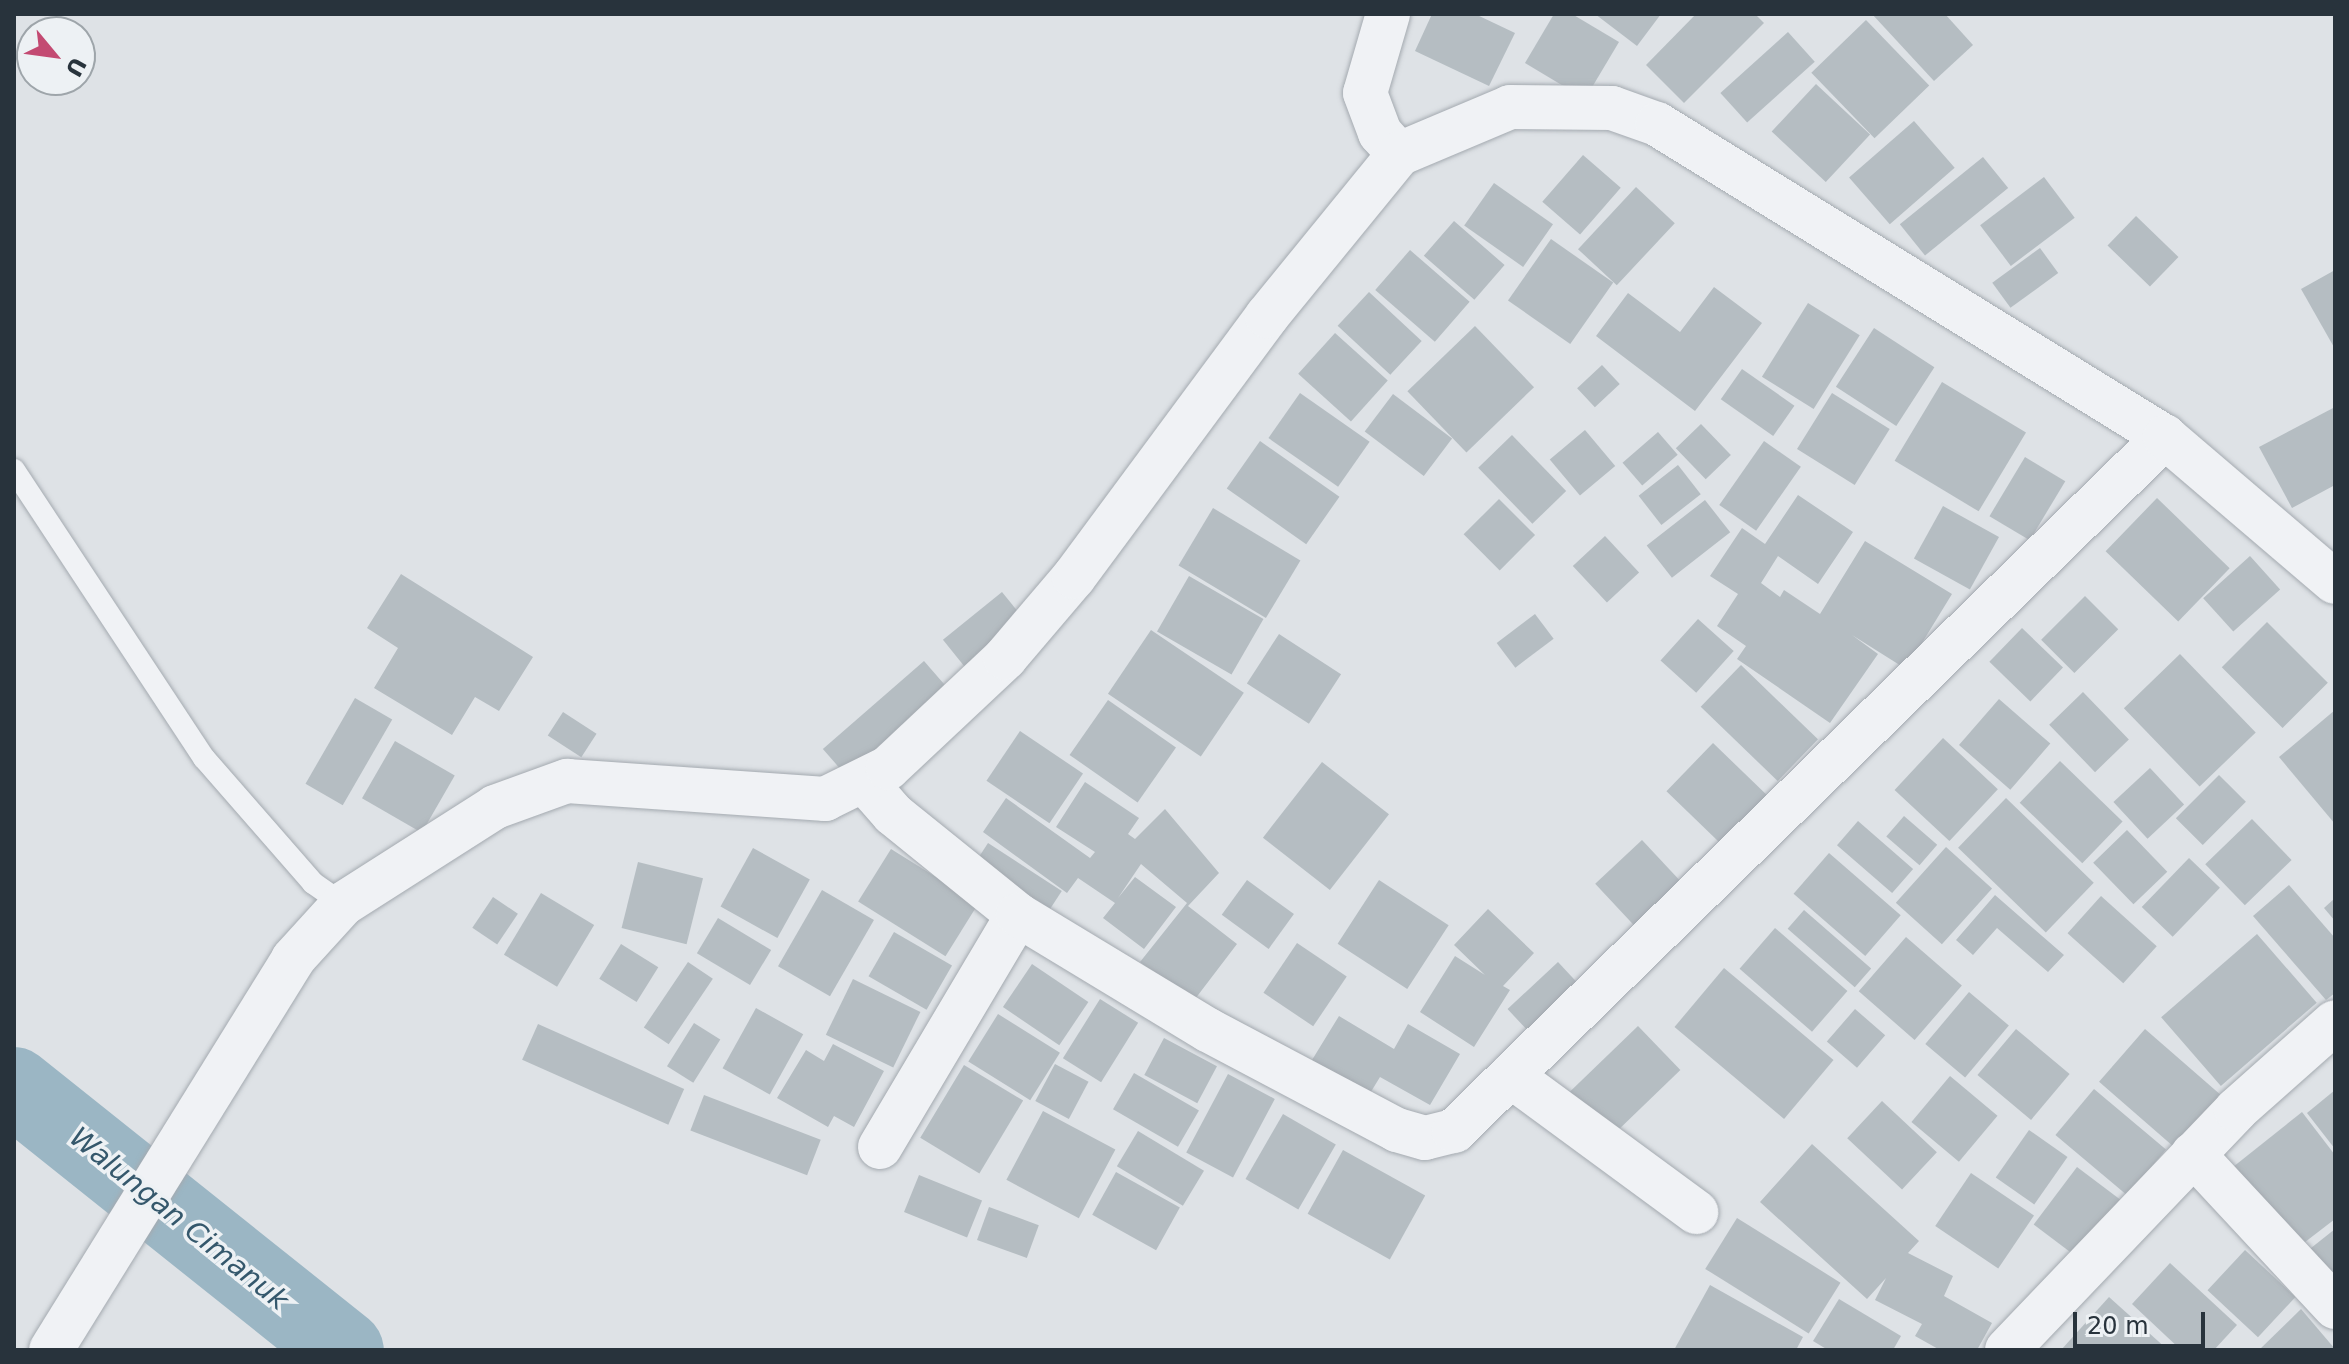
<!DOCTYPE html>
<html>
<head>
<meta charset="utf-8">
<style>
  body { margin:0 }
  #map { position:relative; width:2349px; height:1364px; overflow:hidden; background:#dee2e6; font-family:"DejaVu Sans",sans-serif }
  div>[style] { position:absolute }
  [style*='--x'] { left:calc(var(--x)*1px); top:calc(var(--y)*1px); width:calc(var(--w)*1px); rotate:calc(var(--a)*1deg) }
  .river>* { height:80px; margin:-40px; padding:0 40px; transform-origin:40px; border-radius:40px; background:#9bb6c4 }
  .building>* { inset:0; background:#b5bdc2; transform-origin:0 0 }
  .roads { filter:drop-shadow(0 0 2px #a4aab0) drop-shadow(0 0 2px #a4aab0) }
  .service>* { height:22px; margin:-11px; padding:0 11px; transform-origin:11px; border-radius:11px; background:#f0f2f5 }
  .minor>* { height:44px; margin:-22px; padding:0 22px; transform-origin:22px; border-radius:22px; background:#f0f2f5 }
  span { translate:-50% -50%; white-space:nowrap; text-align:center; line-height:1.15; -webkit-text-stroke:7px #edf1f4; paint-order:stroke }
  .water-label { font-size:28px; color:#35586c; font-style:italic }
  .frame { position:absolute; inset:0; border:16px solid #28333c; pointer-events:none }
  .north { position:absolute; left:16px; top:16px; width:80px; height:80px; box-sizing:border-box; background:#edf1f4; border:2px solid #9ea5aa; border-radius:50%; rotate:119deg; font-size:22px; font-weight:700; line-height:32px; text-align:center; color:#28333c }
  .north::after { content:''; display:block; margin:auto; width:28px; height:36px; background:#c34a72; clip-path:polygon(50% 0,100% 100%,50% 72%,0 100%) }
  .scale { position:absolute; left:2073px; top:1312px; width:132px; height:36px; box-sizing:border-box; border:4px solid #28333c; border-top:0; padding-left:10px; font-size:24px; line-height:28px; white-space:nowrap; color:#28333c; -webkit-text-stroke:6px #edf1f4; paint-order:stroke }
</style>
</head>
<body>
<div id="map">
  <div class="river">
    <div style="--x:14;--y:1087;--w:422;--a:38.6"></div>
  </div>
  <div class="building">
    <div style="clip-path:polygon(1432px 14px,1475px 14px,1515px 33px,1489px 86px,1415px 51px)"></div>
    <div style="clip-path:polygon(1554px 14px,1572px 14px,1619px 42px,1585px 99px,1525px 63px)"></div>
    <div style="clip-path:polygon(1595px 14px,1661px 14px,1637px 46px)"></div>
    <div style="clip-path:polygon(1696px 14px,1755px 14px,1764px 23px,1684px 103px,1646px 65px)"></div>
    <div style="clip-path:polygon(1872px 14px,1945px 14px,1973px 45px,1934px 81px)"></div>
    <div style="left:1866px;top:20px;width:91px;height:76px;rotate:46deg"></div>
    <div style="left:1788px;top:32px;width:40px;height:91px;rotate:48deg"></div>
    <div style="left:1816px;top:84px;width:74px;height:65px;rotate:43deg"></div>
    <div style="left:1914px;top:121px;width:62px;height:86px;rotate:49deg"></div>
    <div style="left:1583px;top:155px;width:50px;height:62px;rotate:41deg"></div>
    <div style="left:1983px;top:157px;width:40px;height:107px;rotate:51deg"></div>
    <div style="left:2044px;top:177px;width:51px;height:80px;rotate:53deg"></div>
    <div style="left:1494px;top:183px;width:72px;height:52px;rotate:35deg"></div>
    <div style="left:1636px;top:187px;width:53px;height:85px;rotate:43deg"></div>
    <div style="left:2136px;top:216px;width:59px;height:41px;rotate:44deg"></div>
    <div style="left:1454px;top:221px;width:67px;height:46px;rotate:41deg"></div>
    <div style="left:1551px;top:239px;width:76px;height:75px;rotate:35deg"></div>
    <div style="left:2040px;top:248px;width:31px;height:59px;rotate:54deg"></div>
    <div style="left:1410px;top:250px;width:79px;height:53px;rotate:41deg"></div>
    <div style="clip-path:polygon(2335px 270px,2335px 349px,2301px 289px)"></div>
    <div style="clip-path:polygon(1714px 287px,1762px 323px,1695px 411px,1596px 336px,1628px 293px,1680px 332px)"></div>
    <div style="left:1369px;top:292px;width:72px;height:46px;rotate:43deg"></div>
    <div style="left:1808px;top:303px;width:61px;height:87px;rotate:32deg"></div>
    <div style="left:1475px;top:326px;width:85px;height:94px;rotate:46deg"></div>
    <div style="left:1874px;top:328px;width:72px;height:70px;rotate:33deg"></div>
    <div style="left:1335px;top:333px;width:71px;height:55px;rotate:42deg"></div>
    <div style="left:1602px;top:365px;width:26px;height:34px;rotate:47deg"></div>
    <div style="left:1742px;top:369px;width:64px;height:37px;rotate:35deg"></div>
    <div style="left:1942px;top:382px;width:98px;height:92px;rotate:31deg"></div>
    <div style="left:1300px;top:393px;width:85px;height:55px;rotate:35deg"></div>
    <div style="left:1832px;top:393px;width:68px;height:66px;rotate:32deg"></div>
    <div style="left:1393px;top:394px;width:74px;height:47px;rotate:37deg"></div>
    <div style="clip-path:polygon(2335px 407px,2335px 485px,2292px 508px,2259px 447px)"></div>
    <div style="left:1701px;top:424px;width:43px;height:35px;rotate:46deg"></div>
    <div style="left:1585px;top:430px;width:47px;height:46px;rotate:50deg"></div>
    <div style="left:1658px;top:432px;width:30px;height:47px;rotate:49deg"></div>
    <div style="left:1512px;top:435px;width:78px;height:47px;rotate:46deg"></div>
    <div style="left:1260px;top:441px;width:97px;height:58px;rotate:35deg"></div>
    <div style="left:1764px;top:441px;width:45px;height:78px;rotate:35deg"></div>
    <div style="left:2025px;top:457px;width:47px;height:69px;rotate:31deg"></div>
    <div style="left:1678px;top:465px;width:37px;height:50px;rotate:52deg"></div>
    <div style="clip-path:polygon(1798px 495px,1853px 532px,1818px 584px,1778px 556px,1761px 583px,1780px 597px,1784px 590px,1820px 614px,1865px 541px,1952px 594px,1906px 669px,1852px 635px,1878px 654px,1830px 723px,1737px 659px,1746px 646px,1717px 626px,1738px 594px,1710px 576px,1742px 528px,1765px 544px)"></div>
    <div style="left:2157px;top:498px;width:101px;height:74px;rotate:44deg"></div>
    <div style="left:1499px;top:499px;width:51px;height:50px;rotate:45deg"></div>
    <div style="left:1705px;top:500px;width:41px;height:74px;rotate:52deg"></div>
    <div style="left:1943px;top:506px;width:64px;height:60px;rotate:29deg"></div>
    <div style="left:1213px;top:508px;width:102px;height:67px;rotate:31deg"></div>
    <div style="left:1605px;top:536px;width:50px;height:44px;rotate:47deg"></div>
    <div style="left:2250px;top:556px;width:45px;height:63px;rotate:48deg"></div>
    <div style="clip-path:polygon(401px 574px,533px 657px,499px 711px,475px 697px,452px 735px,374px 688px,398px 648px,367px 628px)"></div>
    <div style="left:1189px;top:576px;width:86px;height:64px;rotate:30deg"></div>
    <div style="left:1002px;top:592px;width:40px;height:76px;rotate:51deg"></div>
    <div style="left:2085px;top:596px;width:47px;height:62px;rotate:45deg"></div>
    <div style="left:1535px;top:614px;width:31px;height:48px;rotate:53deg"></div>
    <div style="left:1698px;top:619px;width:48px;height:56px;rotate:42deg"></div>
    <div style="left:2267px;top:622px;width:86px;height:64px;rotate:45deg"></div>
    <div style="left:2022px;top:628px;width:57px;height:47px;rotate:44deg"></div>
    <div style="left:1151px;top:630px;width:112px;height:77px;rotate:34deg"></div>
    <div style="left:1279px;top:634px;width:74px;height:59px;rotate:33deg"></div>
    <div style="left:2180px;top:654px;width:109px;height:78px;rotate:46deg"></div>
    <div style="left:924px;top:661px;width:48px;height:134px;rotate:49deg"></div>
    <div style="left:1741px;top:665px;width:107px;height:58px;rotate:44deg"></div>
    <div style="left:2083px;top:692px;width:66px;height:47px;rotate:46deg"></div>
    <div style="left:355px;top:698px;width:43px;height:99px;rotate:30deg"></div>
    <div style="left:1999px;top:699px;width:68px;height:61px;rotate:41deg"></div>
    <div style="left:1108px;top:700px;width:83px;height:67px;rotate:35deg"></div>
    <div style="clip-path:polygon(2335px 710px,2335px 824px,2279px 757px)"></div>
    <div style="left:563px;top:712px;width:40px;height:28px;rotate:33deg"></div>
    <div style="left:1020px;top:731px;width:76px;height:60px;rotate:34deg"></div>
    <div style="left:1943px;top:738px;width:75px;height:71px;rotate:43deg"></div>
    <div style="left:395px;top:741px;width:69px;height:66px;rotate:30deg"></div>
    <div style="left:1713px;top:743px;width:86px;height:67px;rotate:44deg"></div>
    <div style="left:2060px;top:761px;width:87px;height:58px;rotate:44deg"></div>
    <div style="left:1322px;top:762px;width:85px;height:96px;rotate:38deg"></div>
    <div style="left:2150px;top:768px;width:50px;height:50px;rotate:47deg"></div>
    <div style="left:2219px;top:775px;width:38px;height:61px;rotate:45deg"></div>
    <div style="clip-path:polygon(1085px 782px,1139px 818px,1128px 834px,1135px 839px,1165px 809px,1219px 873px,1188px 906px,1237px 944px,1192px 1003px,1140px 962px,1187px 903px,1141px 864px,1118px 898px,1135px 877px,1176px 907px,1144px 949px,1103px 918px,1115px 903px,1078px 878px,1067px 893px,983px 832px,1006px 798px,1090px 858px,1095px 852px,1056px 827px)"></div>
    <div style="left:2006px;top:798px;width:122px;height:69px;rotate:44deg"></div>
    <div style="left:1904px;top:816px;width:44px;height:27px;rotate:41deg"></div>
    <div style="left:2252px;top:819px;width:57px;height:65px;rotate:46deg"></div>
    <div style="left:1858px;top:821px;width:73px;height:32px;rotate:41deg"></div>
    <div style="left:2127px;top:830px;width:58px;height:47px;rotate:46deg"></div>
    <div style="left:1642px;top:840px;width:77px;height:64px;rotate:47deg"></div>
    <div style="left:988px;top:843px;width:88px;height:33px;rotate:33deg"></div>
    <div style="left:1946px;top:847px;width:62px;height:75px;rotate:42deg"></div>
    <div style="left:753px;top:848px;width:65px;height:67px;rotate:29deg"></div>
    <div style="left:891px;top:849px;width:103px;height:62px;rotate:32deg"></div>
    <div style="left:1829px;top:853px;width:95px;height:54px;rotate:41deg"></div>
    <div style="left:2189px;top:858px;width:43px;height:68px;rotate:44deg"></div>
    <div style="left:638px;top:862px;width:67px;height:68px;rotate:14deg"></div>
    <div style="left:1247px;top:880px;width:58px;height:43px;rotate:36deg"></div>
    <div style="left:1379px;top:880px;width:83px;height:76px;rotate:33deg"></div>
    <div style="clip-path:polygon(2289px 885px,2335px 938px,2335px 993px,2326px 1000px,2253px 916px)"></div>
    <div style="left:822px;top:890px;width:60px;height:88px;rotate:30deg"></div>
    <div style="left:541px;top:893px;width:62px;height:72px;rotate:31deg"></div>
    <div style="clip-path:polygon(1995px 895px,2064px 955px,2048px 972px,1997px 928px,1973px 955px,1956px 940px)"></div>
    <div style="left:2101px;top:896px;width:75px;height:50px;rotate:42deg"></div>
    <div style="left:493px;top:897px;width:30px;height:37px;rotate:34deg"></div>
    <div style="clip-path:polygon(2335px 898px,2335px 921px,2324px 908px)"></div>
    <div style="clip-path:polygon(1488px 909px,1534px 953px,1503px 986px,1510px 990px,1474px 1047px,1420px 1012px,1455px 956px,1485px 975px,1454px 945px)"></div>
    <div style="left:1804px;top:910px;width:89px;height:25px;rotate:41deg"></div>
    <div style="left:718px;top:918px;width:62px;height:41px;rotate:31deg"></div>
    <div style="left:1775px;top:928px;width:96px;height:54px;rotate:41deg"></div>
    <div style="left:894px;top:932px;width:67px;height:51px;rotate:30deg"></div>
    <div style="left:2257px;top:934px;width:91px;height:127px;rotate:49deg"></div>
    <div style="left:1906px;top:937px;width:74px;height:72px;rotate:41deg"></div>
    <div style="left:1297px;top:943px;width:60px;height:60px;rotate:34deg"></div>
    <div style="left:621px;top:944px;width:44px;height:41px;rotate:32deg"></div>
    <div style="left:688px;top:962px;width:30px;height:79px;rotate:34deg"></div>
    <div style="left:1558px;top:962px;width:41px;height:69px;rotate:47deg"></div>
    <div style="left:1032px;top:964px;width:68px;height:52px;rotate:34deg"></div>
    <div style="left:1724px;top:968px;width:143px;height:77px;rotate:40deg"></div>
    <div style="left:853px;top:979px;width:75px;height:62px;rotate:26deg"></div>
    <div style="left:1969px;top:992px;width:52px;height:68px;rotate:40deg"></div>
    <div style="left:1100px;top:999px;width:45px;height:70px;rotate:32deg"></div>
    <div style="left:756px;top:1008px;width:54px;height:69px;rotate:29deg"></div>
    <div style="left:1855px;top:1009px;width:40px;height:43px;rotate:41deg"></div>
    <div style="left:998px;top:1014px;width:73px;height:56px;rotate:32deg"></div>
    <div style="clip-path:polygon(1339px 1016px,1394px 1049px,1408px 1024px,1460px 1054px,1430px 1105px,1380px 1077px,1361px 1108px,1304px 1073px)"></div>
    <div style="left:694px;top:1023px;width:31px;height:51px;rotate:32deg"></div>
    <div style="left:538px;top:1024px;width:160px;height:39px;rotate:24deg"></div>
    <div style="left:1638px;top:1026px;width:61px;height:98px;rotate:46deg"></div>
    <div style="left:2016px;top:1029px;width:70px;height:60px;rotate:40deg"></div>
    <div style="left:2145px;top:1029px;width:102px;height:70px;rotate:41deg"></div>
    <div style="left:1164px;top:1038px;width:60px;height:42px;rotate:28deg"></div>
    <div style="clip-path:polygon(833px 1044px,884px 1071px,854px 1127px,834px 1116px,828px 1127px,777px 1098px,806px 1050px,824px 1061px)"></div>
    <div style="left:1055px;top:1064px;width:38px;height:42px;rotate:28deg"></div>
    <div style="left:964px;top:1065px;width:69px;height:85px;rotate:31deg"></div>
    <div style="left:1134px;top:1073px;width:75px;height:42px;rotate:30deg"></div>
    <div style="left:1228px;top:1074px;width:53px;height:89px;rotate:28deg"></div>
    <div style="left:1950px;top:1076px;width:62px;height:60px;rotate:40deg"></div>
    <div style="left:2094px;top:1089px;width:94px;height:60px;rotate:40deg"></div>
    <div style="clip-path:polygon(2335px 1090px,2335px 1149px,2307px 1113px)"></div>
    <div style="left:704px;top:1095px;width:125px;height:38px;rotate:21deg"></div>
    <div style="left:1882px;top:1101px;width:75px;height:51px;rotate:43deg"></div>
    <div style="left:1043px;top:1111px;width:82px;height:78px;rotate:28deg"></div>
    <div style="clip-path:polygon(2302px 1112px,2335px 1155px,2335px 1219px,2296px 1249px,2233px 1167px)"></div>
    <div style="left:1283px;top:1114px;width:61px;height:75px;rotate:30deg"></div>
    <div style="left:2029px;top:1130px;width:47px;height:58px;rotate:35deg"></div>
    <div style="left:1138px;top:1131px;width:77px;height:41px;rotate:31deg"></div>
    <div style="clip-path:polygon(1812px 1144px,1919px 1241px,1908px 1253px,1953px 1276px,1944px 1296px,1992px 1323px,1977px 1350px,1940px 1350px,1915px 1336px,1922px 1324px,1875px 1300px,1886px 1278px,1867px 1299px,1760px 1202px)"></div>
    <div style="left:1343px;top:1150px;width:94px;height:73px;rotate:29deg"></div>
    <div style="left:2077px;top:1167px;width:54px;height:72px;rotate:37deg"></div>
    <div style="left:1116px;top:1172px;width:73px;height:49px;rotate:29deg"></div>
    <div style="left:1971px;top:1173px;width:76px;height:64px;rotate:34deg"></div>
    <div style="left:919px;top:1175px;width:68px;height:40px;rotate:22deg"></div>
    <div style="left:989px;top:1207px;width:53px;height:35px;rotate:20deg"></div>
    <div style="left:1737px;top:1218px;width:122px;height:60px;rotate:32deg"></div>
    <div style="clip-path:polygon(2335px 1229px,2335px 1287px,2306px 1252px)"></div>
    <div style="left:2245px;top:1250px;width:69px;height:55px;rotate:43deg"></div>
    <div style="clip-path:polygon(2170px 1263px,2237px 1325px,2214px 1350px,2181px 1350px,2132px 1304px)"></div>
    <div style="clip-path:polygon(1710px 1285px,1803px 1337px,1796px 1350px,1674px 1350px)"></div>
    <div style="clip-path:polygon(2109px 1297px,2168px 1350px,2061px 1350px)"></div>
    <div style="clip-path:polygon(1839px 1299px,1901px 1336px,1893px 1350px,1828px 1350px,1813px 1341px)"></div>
    <div style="clip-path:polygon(2301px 1309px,2335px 1349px,2259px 1350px)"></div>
  </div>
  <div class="roads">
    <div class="service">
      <div style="--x:14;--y:470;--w:345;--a:56.6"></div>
      <div style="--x:204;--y:758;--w:166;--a:48.9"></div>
      <div style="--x:313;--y:883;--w:37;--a:35"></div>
    </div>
    <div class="minor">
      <div style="--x:1388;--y:14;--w:82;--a:106.2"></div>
      <div style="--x:1365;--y:93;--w:43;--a:69.4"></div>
      <div style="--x:1380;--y:133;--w:28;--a:48"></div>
      <div style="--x:866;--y:783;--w:41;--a:48.9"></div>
      <div style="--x:893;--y:814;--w:161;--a:38.9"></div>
      <div style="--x:1511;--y:1076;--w:230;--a:36.3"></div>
      <div style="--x:880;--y:1147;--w:270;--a:-59.3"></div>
      <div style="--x:1018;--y:915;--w:222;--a:31.2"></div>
      <div style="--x:1208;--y:1030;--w:214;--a:27.9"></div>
      <div style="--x:1397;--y:1130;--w:29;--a:16"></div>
      <div style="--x:1425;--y:1138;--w:30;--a:-14"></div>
      <div style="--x:1454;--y:1131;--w:994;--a:-44.31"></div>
      <div style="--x:2193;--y:1154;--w:209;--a:47.1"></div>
      <div style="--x:51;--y:1350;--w:460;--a:-58.2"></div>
      <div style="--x:293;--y:959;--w:74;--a:-47.7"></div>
      <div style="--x:343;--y:904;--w:180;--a:-32.5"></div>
      <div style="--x:495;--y:807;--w:77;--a:-19.9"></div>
      <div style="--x:567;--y:781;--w:259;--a:4"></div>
      <div style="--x:825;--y:799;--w:70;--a:-26.2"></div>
      <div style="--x:888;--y:768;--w:161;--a:-43.2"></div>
      <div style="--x:1005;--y:658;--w:106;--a:-49.6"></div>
      <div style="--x:1074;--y:577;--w:325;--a:-53.5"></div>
      <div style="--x:1267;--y:316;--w:209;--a:-50.8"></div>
      <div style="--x:1399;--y:154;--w:121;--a:-22.9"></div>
      <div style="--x:1510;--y:107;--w:102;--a:0.6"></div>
      <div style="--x:1612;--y:108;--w:48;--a:19.6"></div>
      <div style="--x:1657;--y:124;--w:597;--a:31.64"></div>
      <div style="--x:2165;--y:437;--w:223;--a:40.5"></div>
      <div style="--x:2007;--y:1350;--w:332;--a:-46.3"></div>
      <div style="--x:2236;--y:1110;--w:132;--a:-41.6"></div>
    </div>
  </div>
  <div class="water-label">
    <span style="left:179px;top:1219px;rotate:39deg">Walungan Cimanuk</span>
  </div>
  <div class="frame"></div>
  <div class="north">U</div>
  <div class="scale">20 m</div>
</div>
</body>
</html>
